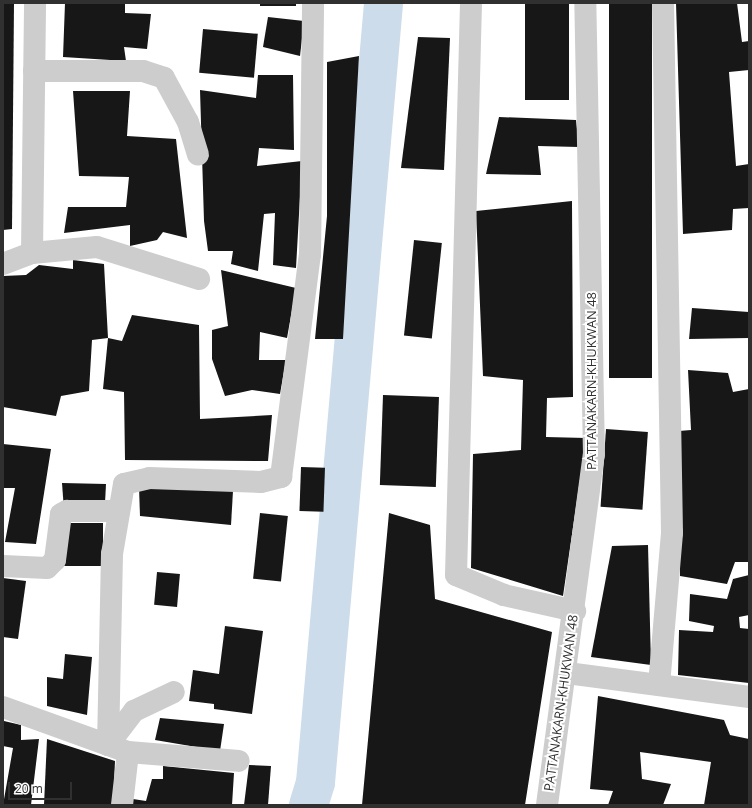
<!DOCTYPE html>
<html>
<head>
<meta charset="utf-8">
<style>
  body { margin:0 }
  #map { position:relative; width:752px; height:808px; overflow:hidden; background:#fff; font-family:"Open Sans",sans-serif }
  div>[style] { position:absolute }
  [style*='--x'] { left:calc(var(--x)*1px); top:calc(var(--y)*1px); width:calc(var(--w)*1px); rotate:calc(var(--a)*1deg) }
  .river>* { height:39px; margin:-19.5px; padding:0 19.5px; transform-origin:19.5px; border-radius:19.5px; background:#cddcea }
  .building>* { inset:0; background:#171717; transform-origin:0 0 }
  .minor>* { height:22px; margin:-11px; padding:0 11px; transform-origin:11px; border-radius:11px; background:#cdcdcd }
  span { translate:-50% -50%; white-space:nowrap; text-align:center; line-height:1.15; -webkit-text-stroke:4px #fff; paint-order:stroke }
  .street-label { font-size:13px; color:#303030 }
  .frame { position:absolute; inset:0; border:4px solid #303030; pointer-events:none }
  .scale { position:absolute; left:8px; top:782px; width:64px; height:18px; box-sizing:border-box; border:2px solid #303030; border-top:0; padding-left:5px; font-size:12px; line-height:14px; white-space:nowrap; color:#303030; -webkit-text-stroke:3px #fff; paint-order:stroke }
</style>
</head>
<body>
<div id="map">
  <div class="river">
    <div style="--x:308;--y:805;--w:24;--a:-73"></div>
    <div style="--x:315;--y:782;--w:782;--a:-85.01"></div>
  </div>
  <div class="building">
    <div style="clip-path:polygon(3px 3px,14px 3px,12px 229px,3px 230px)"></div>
    <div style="clip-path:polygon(65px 3px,125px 3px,125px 13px,151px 14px,147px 49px,124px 47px,126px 61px,63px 57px)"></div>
    <div style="left:260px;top:3px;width:36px;height:3px"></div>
    <div style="left:525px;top:3px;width:44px;height:97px"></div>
    <div style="left:609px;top:3px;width:43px;height:375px"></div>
    <div style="clip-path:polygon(676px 3px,737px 3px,742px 42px,749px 41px,749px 70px,729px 72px,736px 166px,749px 164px,749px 208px,733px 209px,732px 230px,683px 234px)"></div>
    <div style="clip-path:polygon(268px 17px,304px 21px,300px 56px,263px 47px)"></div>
    <div style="left:203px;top:29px;width:55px;height:44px;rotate:5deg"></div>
    <div style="clip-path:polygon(418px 37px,450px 38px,444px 170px,401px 168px)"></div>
    <div style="clip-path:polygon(359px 56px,343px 339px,315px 339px,327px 216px,327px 62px)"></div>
    <div style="clip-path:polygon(258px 75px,293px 75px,294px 150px,259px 148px,257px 166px,302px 161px,296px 268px,273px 265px,275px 213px,264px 214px,258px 271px,231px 264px,233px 251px,208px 251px,204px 221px,200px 90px,256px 98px)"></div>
    <div style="clip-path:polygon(73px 91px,130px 91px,127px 136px,176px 139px,187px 238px,163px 232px,157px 240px,130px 246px,130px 225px,64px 233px,68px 207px,126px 207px,129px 177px,79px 176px)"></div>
    <div style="clip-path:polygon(499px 117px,576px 120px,579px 147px,538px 146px,541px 175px,486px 174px)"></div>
    <div style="clip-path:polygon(572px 201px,573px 397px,547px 398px,546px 437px,586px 438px,563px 596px,471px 568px,473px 454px,521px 450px,523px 380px,483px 376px,476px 211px)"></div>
    <div style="left:414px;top:240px;width:28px;height:96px;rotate:6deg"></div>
    <div style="clip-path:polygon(73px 260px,104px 264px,108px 338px,92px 340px,89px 391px,61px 396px,56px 416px,3px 407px,3px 276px,26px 275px,39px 265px,73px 269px)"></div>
    <div style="clip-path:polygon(221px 270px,296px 288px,287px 338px,260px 332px,259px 360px,286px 360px,280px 394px,252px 390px,225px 396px,212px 359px,212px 330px,228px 326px)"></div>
    <div style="clip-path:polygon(692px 308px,749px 312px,749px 338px,689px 339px)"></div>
    <div style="clip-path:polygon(132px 315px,199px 325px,200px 419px,272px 415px,268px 461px,125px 460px,124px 392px,103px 389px,108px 338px,122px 341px)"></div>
    <div style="clip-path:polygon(688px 370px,728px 373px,733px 392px,749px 389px,749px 562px,735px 562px,727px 584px,680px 576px,679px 431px,691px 430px)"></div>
    <div style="left:383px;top:395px;width:56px;height:90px;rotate:2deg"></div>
    <div style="left:606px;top:429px;width:42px;height:78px;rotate:4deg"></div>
    <div style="clip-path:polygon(3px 444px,51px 449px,36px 544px,5px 542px,15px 488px,3px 488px)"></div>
    <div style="left:301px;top:467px;width:24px;height:44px;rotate:2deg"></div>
    <div style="clip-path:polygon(62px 483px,106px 484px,105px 503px,64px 510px)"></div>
    <div style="clip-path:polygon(139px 487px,233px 491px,231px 525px,140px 516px)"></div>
    <div style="left:260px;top:513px;width:28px;height:66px;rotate:6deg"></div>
    <div style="clip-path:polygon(389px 513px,430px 525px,435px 599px,552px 632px,525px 805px,362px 805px)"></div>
    <div style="left:60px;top:523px;width:43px;height:43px"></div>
    <div style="clip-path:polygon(648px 545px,651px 665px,591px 657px,612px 546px)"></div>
    <div style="left:157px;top:572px;width:23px;height:33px;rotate:5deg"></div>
    <div style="clip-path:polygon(749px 575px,749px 615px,739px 617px,740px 628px,749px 629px,749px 683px,678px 675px,679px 630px,713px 632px,714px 626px,689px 621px,690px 594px,727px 599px,733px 579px)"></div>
    <div style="clip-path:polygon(3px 578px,26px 581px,18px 639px,3px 637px)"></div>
    <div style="clip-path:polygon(225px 626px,263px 631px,252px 714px,214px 709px,214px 704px,189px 701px,193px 670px,219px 674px)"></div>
    <div style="clip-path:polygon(65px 654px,92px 657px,87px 715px,47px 706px,47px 677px,63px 679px)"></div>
    <div style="clip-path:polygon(598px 696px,724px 720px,730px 735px,749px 739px,749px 805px,704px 805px,711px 762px,640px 752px,642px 779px,671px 784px,663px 805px,608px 805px,613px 791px,590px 789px)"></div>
    <div style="clip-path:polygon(160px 718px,224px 724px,220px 751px,155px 740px)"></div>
    <div style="clip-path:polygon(4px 721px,21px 725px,21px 740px,39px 739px,31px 805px,3px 805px,13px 748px,3px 746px)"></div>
    <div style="clip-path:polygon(47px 739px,115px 761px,113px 805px,44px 805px)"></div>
    <div style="clip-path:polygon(249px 765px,271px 766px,268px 805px,244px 805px)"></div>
    <div style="clip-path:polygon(163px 766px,234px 773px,232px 805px,132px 805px,133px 799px,146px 801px,152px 779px,163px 779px)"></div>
  </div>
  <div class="minor">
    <div style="--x:471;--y:3;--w:572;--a:91.5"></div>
    <div style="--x:456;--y:575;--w:52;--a:22.6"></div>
    <div style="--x:504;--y:595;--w:73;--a:12.7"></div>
    <div style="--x:34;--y:71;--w:109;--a:0"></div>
    <div style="--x:143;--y:71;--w:22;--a:18"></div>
    <div style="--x:164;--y:78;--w:50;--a:61.4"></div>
    <div style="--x:188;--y:122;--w:34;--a:73"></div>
    <div style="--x:32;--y:253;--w:250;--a:-89.3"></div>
    <div style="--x:3;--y:264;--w:31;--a:-21"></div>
    <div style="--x:32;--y:253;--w:65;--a:-5.3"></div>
    <div style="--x:97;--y:247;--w:107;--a:17.4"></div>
    <div style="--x:3;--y:566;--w:44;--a:2.6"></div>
    <div style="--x:47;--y:568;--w:11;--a:-45"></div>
    <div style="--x:55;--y:560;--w:46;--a:-82.6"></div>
    <div style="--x:61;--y:514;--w:7;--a:-27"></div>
    <div style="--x:67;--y:511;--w:52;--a:0"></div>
    <div style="--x:567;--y:673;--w:184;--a:7.5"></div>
    <div style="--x:659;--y:685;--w:153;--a:-85.1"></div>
    <div style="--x:672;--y:533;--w:530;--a:-90.97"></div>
    <div style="--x:3;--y:707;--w:133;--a:19.8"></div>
    <div style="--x:128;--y:752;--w:111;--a:4.6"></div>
    <div style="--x:108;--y:745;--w:191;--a:-88.8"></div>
    <div style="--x:112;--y:554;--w:71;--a:-80.3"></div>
    <div style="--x:124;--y:484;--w:26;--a:-13"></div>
    <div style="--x:149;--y:478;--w:112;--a:2"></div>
    <div style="--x:261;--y:482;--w:21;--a:-14"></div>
    <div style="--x:281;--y:477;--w:224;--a:-82.6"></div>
    <div style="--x:310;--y:255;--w:252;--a:-89.3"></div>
    <div style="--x:108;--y:745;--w:43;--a:-52.6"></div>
    <div style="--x:134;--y:711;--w:44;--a:-25.4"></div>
    <div style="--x:122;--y:805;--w:53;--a:-83.5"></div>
    <div style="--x:547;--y:805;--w:353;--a:-82.4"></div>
    <div style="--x:594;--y:455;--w:452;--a:-91.1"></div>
  </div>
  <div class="street-label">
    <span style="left:591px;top:381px;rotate:-90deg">PATTANAKARN-KHUKWAN 48</span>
    <span style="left:561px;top:703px;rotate:-82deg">PATTANAKARN-KHUKWAN 48</span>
  </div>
  <div class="frame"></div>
  <div class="scale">20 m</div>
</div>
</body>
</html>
